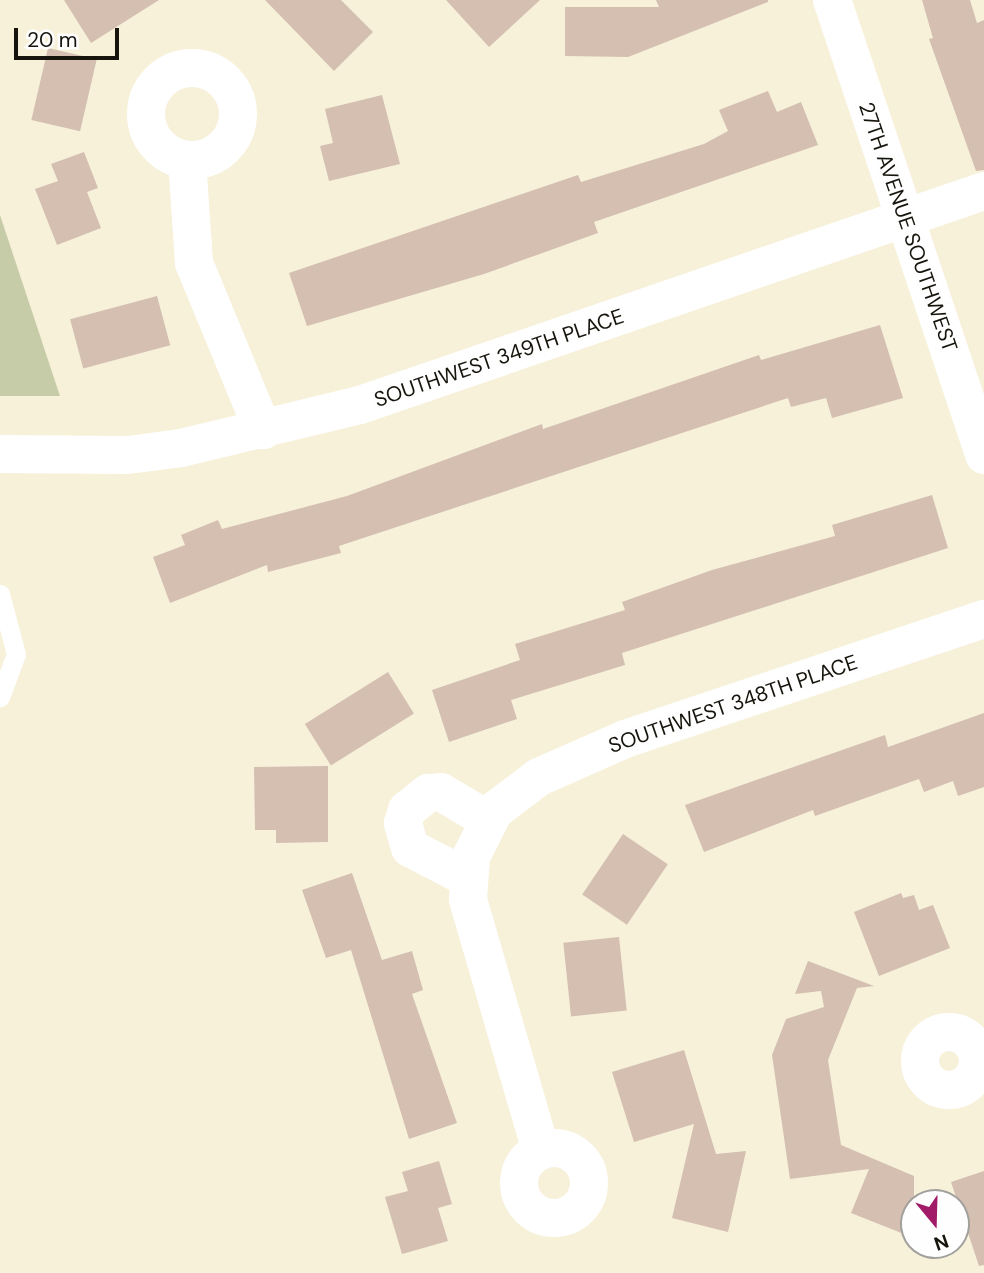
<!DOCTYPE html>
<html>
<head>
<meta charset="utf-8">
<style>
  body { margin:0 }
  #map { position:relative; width:984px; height:1273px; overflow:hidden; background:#f7f1da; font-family:"DM Sans",sans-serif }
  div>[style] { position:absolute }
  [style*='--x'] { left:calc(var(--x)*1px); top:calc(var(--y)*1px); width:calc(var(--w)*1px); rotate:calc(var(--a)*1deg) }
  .green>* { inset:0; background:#c6cca8 }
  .building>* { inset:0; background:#d4bfb1; transform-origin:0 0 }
  .lane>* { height:19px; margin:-9.5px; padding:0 9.5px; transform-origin:9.5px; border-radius:9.5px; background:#fff }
  .street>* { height:38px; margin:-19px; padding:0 19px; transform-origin:19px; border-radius:19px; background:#fff }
  .street>.ring { margin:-19px; padding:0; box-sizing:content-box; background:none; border:38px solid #fff; border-radius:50% }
  span { translate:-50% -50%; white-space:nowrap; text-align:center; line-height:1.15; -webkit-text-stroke:7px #fefefe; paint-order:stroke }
  .street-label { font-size:21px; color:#16140c }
  .north { position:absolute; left:900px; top:1189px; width:70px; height:70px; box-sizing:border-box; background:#fefefe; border:2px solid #a1a09d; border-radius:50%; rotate:161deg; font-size:19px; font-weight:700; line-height:28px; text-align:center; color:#16140c }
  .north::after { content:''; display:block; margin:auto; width:24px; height:32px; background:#a11b68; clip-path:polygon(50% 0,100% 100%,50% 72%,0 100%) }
  .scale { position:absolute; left:14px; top:28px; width:105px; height:32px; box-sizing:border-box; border:4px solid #16140c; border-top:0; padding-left:9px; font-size:21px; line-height:24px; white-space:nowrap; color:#16140c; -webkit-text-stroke:5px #fefefe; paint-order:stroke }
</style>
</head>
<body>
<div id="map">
  <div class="green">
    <div style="clip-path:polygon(0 215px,60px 396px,0 396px)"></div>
  </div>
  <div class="building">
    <div style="clip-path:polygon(64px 0,159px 0,91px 43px)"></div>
    <div style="clip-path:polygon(265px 0,341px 0,373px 32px,334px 71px)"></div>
    <div style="clip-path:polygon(446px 0,540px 0,489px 47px)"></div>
    <div style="clip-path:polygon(656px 0,768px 0,768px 2px,628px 57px,565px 56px,565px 7px,659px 7px)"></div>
    <div style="clip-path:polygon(922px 0,970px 0,977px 23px,984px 20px,984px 170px,976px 171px,929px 39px,933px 38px)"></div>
    <div style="left:48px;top:48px;width:50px;height:74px;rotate:13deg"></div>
    <div style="clip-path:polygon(768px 91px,777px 112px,801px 102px,818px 145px,594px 222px,598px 233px,484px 274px,307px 326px,289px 273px,578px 175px,581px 182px,704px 144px,728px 131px,719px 110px)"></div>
    <div style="clip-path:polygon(382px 95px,400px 164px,329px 181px,320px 146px,333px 143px,325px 109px)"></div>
    <div style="clip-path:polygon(84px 152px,98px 188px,87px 192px,101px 228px,57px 245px,35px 189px,58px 181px,51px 164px)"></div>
    <div style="left:157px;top:296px;width:51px;height:90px;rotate:75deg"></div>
    <div style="clip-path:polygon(880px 325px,903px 398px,832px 418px,826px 398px,791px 407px,788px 398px,339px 546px,341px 553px,268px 572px,267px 565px,170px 603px,153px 557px,185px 545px,181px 535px,218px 520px,222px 529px,347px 496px,542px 424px,543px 429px,759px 355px,761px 360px)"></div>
    <div style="clip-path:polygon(932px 495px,948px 548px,622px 653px,625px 665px,511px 700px,517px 719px,449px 742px,432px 690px,520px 660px,515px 644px,625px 610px,622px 602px,712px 570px,835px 536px,832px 525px)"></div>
    <div style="left:388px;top:672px;width:49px;height:98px;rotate:58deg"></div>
    <div style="clip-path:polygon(984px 713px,984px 787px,958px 796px,953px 781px,924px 792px,919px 779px,815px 816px,813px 810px,704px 852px,685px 805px,885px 735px,888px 747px)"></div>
    <div style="clip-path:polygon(328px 766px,328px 842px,276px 843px,276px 830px,255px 830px,254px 767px)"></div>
    <div style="left:623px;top:834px;width:54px;height:73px;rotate:34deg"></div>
    <div style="clip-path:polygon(352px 873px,382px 960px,412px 951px,423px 990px,412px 994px,457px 1123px,409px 1139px,351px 950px,326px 958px,302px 890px)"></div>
    <div style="clip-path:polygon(901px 893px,903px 898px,914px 895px,919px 910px,933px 905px,950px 948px,879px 976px,854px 912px)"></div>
    <div style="left:619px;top:937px;width:74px;height:56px;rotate:84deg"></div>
    <div style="clip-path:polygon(808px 961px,874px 986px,857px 988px,828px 1060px,841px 1145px,914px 1176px,914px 1238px,851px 1213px,869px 1169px,790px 1179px,772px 1055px,786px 1019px,824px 1007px,821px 991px,795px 994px)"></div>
    <div style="clip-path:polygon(684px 1050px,716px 1154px,746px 1151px,728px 1232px,672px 1218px,694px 1124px,634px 1142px,612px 1072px)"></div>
    <div style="clip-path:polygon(439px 1161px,452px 1204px,438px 1208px,448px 1241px,402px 1254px,385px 1197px,408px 1191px,402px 1172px)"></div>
    <div style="clip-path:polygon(984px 1171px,984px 1265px,979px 1266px,951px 1182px)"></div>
  </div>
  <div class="lane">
    <div style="--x:0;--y:594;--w:62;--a:75.1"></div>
    <div style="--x:16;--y:654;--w:46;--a:110.4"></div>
  </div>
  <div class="street">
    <div style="--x:832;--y:0;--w:480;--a:71.5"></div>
    <div class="ring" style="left:146px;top:68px;width:54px;height:54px"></div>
    <div style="--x:187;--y:160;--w:103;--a:86.1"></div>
    <div style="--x:194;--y:263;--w:181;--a:67.6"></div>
    <div style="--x:0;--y:454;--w:128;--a:0.4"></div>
    <div style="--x:128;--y:455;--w:53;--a:-7.5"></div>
    <div style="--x:181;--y:448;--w:184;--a:-13.5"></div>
    <div style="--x:360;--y:405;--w:660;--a:-18.93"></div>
    <div style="--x:468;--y:878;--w:65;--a:-152.7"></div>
    <div style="--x:410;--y:848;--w:26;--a:-106"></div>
    <div style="--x:403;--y:823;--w:14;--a:-73"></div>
    <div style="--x:407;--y:810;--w:27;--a:-39"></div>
    <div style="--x:428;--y:793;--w:13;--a:-4"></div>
    <div style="--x:441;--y:792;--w:55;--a:30.8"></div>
    <div class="ring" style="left:920px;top:1032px;width:20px;height:20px"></div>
    <div class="ring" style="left:519px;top:1148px;width:32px;height:32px"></div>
    <div style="--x:541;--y:1151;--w:262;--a:-106.2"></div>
    <div style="--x:468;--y:899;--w:42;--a:-85.9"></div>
    <div style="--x:471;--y:857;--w:51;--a:-63.4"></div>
    <div style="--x:494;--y:811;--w:56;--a:-37.1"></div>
    <div style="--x:539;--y:777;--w:94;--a:-23.8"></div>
    <div style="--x:625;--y:739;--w:379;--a:-18.5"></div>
  </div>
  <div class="street-label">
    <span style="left:908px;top:227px;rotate:71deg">27TH AVENUE SOUTHWEST</span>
    <span style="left:499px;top:358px;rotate:-19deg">SOUTHWEST 349TH PLACE</span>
    <span style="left:733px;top:704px;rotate:-19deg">SOUTHWEST 348TH PLACE</span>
  </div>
  <div class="north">N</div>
  <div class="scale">20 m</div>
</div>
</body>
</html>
